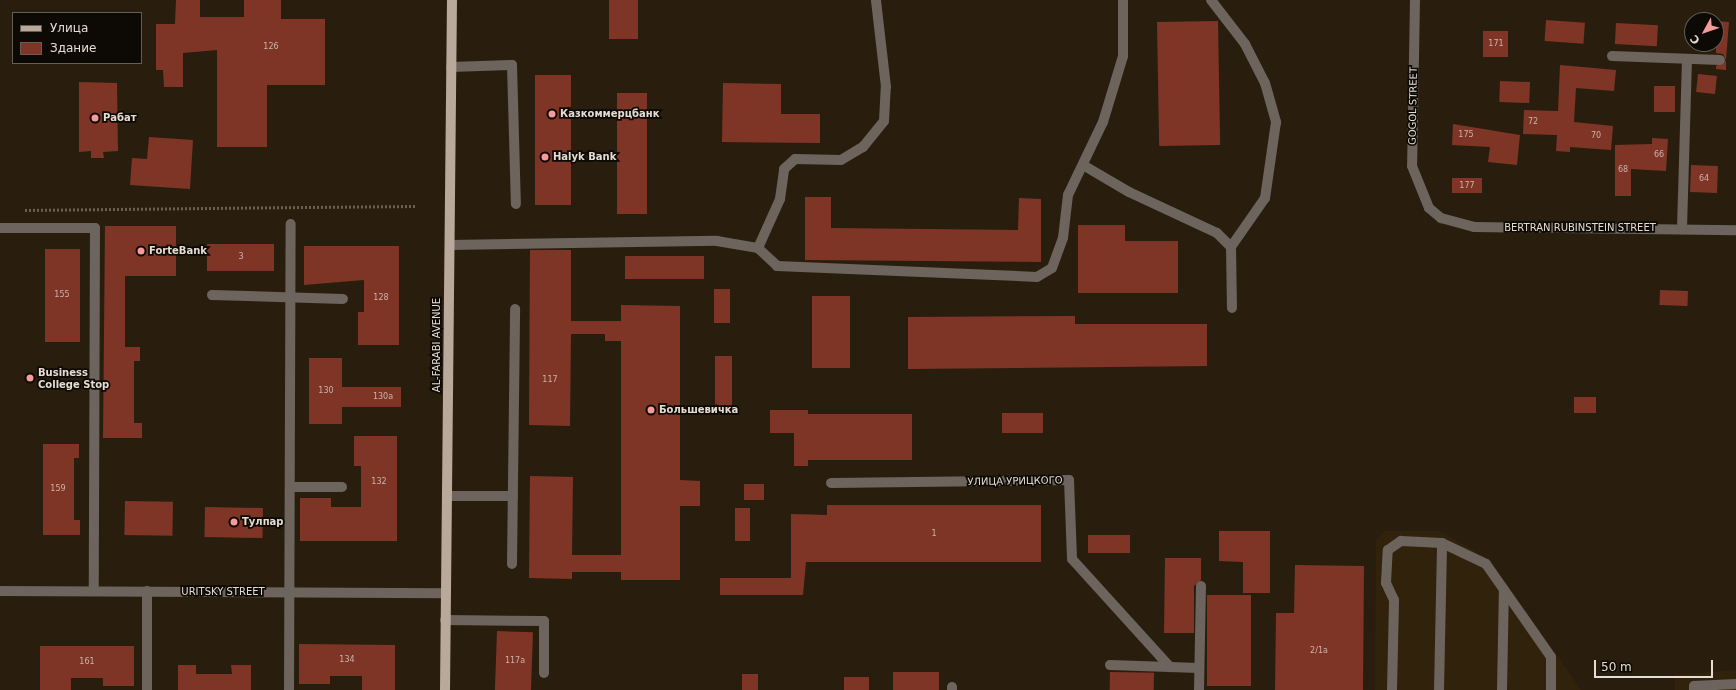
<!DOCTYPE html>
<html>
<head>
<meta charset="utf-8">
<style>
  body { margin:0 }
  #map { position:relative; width:1736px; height:690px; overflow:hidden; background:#291e0e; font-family:"DejaVu Sans",sans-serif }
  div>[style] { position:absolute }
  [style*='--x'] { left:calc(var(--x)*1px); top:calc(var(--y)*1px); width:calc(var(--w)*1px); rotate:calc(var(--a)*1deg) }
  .built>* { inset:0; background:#31220c }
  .building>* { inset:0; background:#7e3526; transform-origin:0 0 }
  .path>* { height:2.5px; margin-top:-1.25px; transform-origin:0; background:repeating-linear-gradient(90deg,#6a6052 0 2px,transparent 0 4px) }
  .minor>* { height:10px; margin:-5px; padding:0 5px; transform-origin:5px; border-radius:5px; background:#6c645d }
  .major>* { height:10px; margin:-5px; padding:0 5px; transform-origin:5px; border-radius:5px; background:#b9a99b }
  .dots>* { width:11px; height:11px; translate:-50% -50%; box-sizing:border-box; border:2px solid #0d0904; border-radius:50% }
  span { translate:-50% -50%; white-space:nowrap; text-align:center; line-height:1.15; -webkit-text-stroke:3.5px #0d0904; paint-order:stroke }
  .number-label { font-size:8px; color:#cbb3a8 }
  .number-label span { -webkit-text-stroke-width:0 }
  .street-label { font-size:10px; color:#e5ddd3 }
  .poi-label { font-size:10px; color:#e5ddd3; font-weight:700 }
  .left { translate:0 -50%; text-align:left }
  .legend { position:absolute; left:12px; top:12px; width:130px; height:52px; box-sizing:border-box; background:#0d0904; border:1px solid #635e57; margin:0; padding:5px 7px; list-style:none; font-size:12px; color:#e5ddd3 }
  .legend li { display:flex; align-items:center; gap:8px; height:20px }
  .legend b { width:20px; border:1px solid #635e57 }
  .north { position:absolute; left:1684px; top:12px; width:40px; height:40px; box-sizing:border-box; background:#0d0904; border:1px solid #635e57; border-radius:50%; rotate:230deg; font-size:11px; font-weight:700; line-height:16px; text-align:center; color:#e5ddd3 }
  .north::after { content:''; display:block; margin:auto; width:14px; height:18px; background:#f59b99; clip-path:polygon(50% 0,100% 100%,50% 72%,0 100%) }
  .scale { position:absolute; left:1594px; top:660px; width:119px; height:18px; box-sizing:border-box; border:2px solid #e5ddd3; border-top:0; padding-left:5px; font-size:12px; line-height:14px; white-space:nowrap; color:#e5ddd3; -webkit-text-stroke:3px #0d0904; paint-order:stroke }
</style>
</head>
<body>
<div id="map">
  <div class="built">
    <div style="clip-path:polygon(1385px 531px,1439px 531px,1489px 559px,1581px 690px,1375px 690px,1376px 540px)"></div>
    <div style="clip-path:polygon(1736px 670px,1736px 690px,1675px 690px,1675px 675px)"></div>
  </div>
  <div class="building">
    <div style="clip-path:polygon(176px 0,200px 0,200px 17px,244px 17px,244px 0,281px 0,281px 19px,325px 19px,325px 85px,267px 85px,267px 147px,217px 147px,217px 50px,183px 53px,183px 87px,164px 87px,163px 70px,156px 70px,156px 24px,175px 24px)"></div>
    <div style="left:609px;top:0;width:29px;height:39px"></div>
    <div style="left:1546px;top:20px;width:39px;height:21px;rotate:4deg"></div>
    <div style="left:1218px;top:21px;width:124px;height:61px;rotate:89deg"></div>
    <div style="clip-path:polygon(1716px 21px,1729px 22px,1726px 60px,1723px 54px,1716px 53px)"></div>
    <div style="left:1616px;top:23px;width:42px;height:21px;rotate:3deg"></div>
    <div style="left:1483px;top:31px;width:25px;height:26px"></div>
    <div style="clip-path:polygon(1726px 61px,1726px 70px,1716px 69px,1716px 66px)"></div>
    <div style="clip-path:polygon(1560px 65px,1616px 70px,1614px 91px,1576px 88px,1574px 122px,1613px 126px,1611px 150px,1570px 147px,1570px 152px,1556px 151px,1557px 135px,1523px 134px,1524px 110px,1558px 111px)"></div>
    <div style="left:1698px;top:74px;width:19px;height:18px;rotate:6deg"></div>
    <div style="left:535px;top:75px;width:36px;height:130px"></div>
    <div style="left:1500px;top:81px;width:30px;height:21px;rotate:2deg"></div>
    <div style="clip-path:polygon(79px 82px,117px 83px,118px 151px,103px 152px,104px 158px,91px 158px,91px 151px,79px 152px)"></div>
    <div style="clip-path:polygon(723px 83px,781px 84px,781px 114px,820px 114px,820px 143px,722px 142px)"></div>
    <div style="left:1654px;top:86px;width:21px;height:26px"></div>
    <div style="left:617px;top:93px;width:30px;height:121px"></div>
    <div style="clip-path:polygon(1453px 124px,1520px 135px,1517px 165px,1488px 162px,1490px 147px,1452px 145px)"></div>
    <div style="clip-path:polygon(149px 137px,193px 140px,190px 189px,130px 185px,132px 158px,147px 159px)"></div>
    <div style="clip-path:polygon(1652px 138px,1668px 139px,1666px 171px,1631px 169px,1631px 196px,1615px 196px,1615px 145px,1652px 144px)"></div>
    <div style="left:1691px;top:165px;width:27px;height:27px;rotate:2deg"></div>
    <div style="left:1452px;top:178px;width:30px;height:15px"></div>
    <div style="clip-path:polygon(805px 197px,831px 197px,831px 228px,1018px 230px,1019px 198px,1041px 199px,1041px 262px,805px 260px)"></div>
    <div style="clip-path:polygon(1078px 225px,1125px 225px,1125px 241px,1178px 241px,1178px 293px,1078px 293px)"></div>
    <div style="clip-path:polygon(105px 226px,176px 226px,176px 276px,125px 276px,125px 347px,140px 347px,140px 361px,134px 361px,134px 423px,142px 423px,142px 438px,103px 438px)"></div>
    <div style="left:207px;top:244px;width:67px;height:27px"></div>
    <div style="clip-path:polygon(304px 246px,399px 246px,399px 345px,358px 345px,358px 312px,364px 312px,364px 280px,304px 285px)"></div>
    <div style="left:45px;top:249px;width:35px;height:93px"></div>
    <div style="clip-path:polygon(530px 250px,571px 250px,571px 321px,621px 321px,621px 305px,680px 306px,680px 480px,700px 481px,700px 506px,680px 506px,680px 580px,621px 580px,621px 572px,572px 572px,572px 579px,529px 578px,530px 476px,573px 477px,572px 555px,621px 555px,621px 341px,605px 341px,605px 334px,571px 334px,570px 426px,529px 425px)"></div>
    <div style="left:625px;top:256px;width:79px;height:23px"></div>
    <div style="left:714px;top:289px;width:16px;height:34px"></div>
    <div style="left:1660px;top:290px;width:28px;height:15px;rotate:2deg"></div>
    <div style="left:812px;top:296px;width:38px;height:72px"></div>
    <div style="clip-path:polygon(1075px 316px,1075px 324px,1207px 324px,1207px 366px,908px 369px,908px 317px)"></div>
    <div style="left:715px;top:356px;width:17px;height:55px"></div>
    <div style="clip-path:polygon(309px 358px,342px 358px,342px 387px,401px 387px,401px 407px,342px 407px,342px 424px,309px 424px)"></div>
    <div style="left:1574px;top:397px;width:22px;height:16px"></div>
    <div style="clip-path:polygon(770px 410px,808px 410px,808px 414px,912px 414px,912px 460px,808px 460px,808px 466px,794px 466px,794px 433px,770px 433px)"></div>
    <div style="left:1002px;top:413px;width:41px;height:20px"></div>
    <div style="clip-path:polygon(354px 436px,397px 436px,397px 541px,300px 541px,300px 498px,331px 498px,331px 507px,361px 507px,361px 466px,354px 466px)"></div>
    <div style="clip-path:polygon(43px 444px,79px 444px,79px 458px,74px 458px,74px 520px,80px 520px,80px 535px,43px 535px)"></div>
    <div style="left:744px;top:484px;width:20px;height:16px"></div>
    <div style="left:125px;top:501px;width:48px;height:34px;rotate:1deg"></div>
    <div style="clip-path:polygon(827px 505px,1041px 505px,1041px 562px,806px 562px,803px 595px,720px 595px,720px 578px,791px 578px,791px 514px,827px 515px)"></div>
    <div style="left:205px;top:507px;width:58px;height:30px;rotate:1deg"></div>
    <div style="left:735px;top:508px;width:15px;height:33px"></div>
    <div style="clip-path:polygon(1219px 531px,1270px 531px,1270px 593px,1243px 593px,1243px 562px,1219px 561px)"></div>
    <div style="left:1130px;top:535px;width:18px;height:42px;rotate:90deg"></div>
    <div style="clip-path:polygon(1165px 558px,1201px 558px,1201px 580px,1194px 586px,1194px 633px,1164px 633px)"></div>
    <div style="clip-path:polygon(1295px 565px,1364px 566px,1363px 690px,1275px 690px,1276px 613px,1294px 613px)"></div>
    <div style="left:1207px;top:595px;width:44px;height:91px"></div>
    <div style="left:497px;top:631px;width:36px;height:59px;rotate:2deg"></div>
    <div style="clip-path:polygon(299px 644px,395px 645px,395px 690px,362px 690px,362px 676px,330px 676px,330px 684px,299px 684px)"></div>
    <div style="clip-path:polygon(40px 646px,134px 646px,134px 686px,103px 686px,103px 678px,71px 678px,71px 690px,40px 690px)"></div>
    <div style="clip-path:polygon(178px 665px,196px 665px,196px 674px,232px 674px,231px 665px,251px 665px,251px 690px,178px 690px)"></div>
    <div style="left:893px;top:672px;width:46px;height:18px"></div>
    <div style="left:1110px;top:672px;width:44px;height:18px;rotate:1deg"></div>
    <div style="left:742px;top:674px;width:16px;height:16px"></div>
    <div style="left:844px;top:677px;width:25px;height:13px"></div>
  </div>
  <div class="path">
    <div style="--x:25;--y:210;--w:392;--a:-0.6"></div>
  </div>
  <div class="minor">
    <div style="--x:1211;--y:0;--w:56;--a:52.3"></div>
    <div style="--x:1245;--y:44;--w:44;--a:62.9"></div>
    <div style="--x:1265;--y:83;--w:41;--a:74.2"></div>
    <div style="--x:1276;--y:122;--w:77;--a:98.2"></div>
    <div style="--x:1265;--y:198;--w:60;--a:124.8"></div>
    <div style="--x:1415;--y:0;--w:166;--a:91"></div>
    <div style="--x:1412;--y:166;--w:45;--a:68"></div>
    <div style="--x:1429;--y:208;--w:16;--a:40"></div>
    <div style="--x:1441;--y:218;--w:34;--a:15"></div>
    <div style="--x:1474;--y:227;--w:262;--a:0.7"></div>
    <div style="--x:1612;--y:56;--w:108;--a:2.1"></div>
    <div style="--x:451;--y:67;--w:61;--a:-1.9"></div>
    <div style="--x:512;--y:65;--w:139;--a:88.4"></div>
    <div style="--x:1083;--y:165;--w:53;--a:30.4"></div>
    <div style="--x:1129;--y:192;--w:97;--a:25"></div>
    <div style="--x:1217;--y:233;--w:20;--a:45"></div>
    <div style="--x:1231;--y:247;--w:61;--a:89.1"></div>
    <div style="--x:0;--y:228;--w:95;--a:0"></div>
    <div style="--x:95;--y:228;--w:363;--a:90.2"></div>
    <div style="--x:1682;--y:228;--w:169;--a:-88.3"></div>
    <div style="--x:450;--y:245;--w:267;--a:-0.9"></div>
    <div style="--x:717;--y:241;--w:42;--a:9.7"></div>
    <div style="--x:758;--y:248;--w:26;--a:43"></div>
    <div style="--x:777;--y:266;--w:260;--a:2.4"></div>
    <div style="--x:1037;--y:277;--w:17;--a:-31"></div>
    <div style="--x:1052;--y:268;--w:32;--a:-70"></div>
    <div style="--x:1063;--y:238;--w:43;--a:-83.4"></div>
    <div style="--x:1068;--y:195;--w:81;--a:-64.4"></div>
    <div style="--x:1103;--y:122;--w:69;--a:-73.1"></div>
    <div style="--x:1123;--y:56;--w:56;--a:-90"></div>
    <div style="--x:758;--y:248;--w:54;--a:-65.8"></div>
    <div style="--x:780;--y:199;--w:30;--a:-82"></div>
    <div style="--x:784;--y:169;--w:15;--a:-42"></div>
    <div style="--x:795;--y:159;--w:46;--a:1.2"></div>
    <div style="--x:841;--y:160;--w:26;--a:-31"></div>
    <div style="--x:863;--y:147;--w:33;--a:-51"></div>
    <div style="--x:884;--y:121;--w:34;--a:-87"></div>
    <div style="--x:886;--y:87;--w:88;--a:-96.6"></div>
    <div style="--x:212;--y:295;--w:131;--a:1.7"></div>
    <div style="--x:831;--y:483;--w:238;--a:-0.7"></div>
    <div style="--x:1069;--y:480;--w:79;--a:87.8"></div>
    <div style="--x:1072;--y:559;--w:146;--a:47.8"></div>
    <div style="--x:291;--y:487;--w:51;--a:0"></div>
    <div style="--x:448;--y:496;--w:65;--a:0"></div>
    <div style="--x:512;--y:564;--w:255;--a:-89.3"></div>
    <div style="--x:0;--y:591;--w:446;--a:0.3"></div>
    <div style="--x:445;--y:620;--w:99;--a:0.6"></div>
    <div style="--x:544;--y:621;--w:52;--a:90"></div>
    <div style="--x:1110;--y:665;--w:89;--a:1.9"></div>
    <div style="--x:147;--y:690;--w:99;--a:-90"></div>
    <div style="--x:289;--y:690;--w:466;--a:-89.8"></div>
    <div style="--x:952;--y:690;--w:3;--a:-90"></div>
    <div style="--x:1199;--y:690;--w:104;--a:-88.9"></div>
    <div style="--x:1392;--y:690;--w:90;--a:-88.7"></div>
    <div style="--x:1394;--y:600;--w:19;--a:-115"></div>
    <div style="--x:1386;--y:583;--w:33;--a:-87"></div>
    <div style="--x:1388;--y:550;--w:16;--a:-35"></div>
    <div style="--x:1401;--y:541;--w:41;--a:2.8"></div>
    <div style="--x:1442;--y:543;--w:49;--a:25.5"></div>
    <div style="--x:1486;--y:564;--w:113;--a:55"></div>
    <div style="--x:1551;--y:657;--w:33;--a:90"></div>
    <div style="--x:1439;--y:690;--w:147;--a:-88.8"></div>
    <div style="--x:1502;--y:690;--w:100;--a:-88.9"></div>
    <div style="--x:1694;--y:690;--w:4;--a:-90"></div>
    <div style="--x:1694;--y:686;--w:42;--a:-2.7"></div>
  </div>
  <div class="major">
    <div style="--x:445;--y:690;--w:690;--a:-89.42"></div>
  </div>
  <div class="dots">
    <div style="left:552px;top:114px;background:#f59b99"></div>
    <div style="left:95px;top:118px;background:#f59b99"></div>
    <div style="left:545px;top:157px;background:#f59b99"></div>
    <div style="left:141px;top:251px;background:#f59b99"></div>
    <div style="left:30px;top:378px;background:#f59b99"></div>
    <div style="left:651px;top:410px;background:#f59b99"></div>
    <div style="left:234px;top:522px;background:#f59b99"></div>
  </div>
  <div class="number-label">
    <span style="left:1496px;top:44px">171</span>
    <span style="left:271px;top:47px">126</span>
    <span style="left:1533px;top:122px">72</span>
    <span style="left:1466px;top:135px">175</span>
    <span style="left:1596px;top:136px">70</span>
    <span style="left:1659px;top:155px">66</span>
    <span style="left:1623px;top:170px">68</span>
    <span style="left:1704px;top:179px">64</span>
    <span style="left:1467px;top:186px">177</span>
    <span style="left:241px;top:257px">3</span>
    <span style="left:62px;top:295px">155</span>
    <span style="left:381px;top:298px">128</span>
    <span style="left:550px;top:380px">117</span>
    <span style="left:326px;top:391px">130</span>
    <span style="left:383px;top:397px">130а</span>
    <span style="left:379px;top:482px">132</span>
    <span style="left:58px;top:489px">159</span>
    <span style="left:934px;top:534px">1</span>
    <span style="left:1319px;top:651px">2/1а</span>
    <span style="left:347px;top:660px">134</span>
    <span style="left:515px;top:661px">117а</span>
    <span style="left:87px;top:662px">161</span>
  </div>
  <div class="street-label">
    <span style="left:1413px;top:106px;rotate:-89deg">GOGOL STREET</span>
    <span style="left:1580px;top:228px">BERTRAN RUBINSTEIN STREET</span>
    <span style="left:437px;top:345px;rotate:-90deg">AL-FARABI AVENUE</span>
    <span style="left:1015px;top:481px;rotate:-1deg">УЛИЦА УРИЦКОГО</span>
    <span style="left:223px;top:592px">URITSKY STREET</span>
  </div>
  <div class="poi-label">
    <span class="left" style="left:560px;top:114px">Казкоммерцбанк</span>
    <span class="left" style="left:103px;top:118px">Рабат</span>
    <span class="left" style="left:553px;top:157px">Halyk Bank</span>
    <span class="left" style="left:149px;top:251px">ForteBank</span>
    <span class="left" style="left:38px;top:378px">Business<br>College Stop</span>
    <span class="left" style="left:659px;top:410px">Большевичка</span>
    <span class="left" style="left:242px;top:522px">Тулпар</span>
  </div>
  <ul class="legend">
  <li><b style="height:5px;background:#b9a99b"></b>Улица</li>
  <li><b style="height:11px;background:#7e3526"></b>Здание</li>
  </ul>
  <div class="north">С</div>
  <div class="scale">50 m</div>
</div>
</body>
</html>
